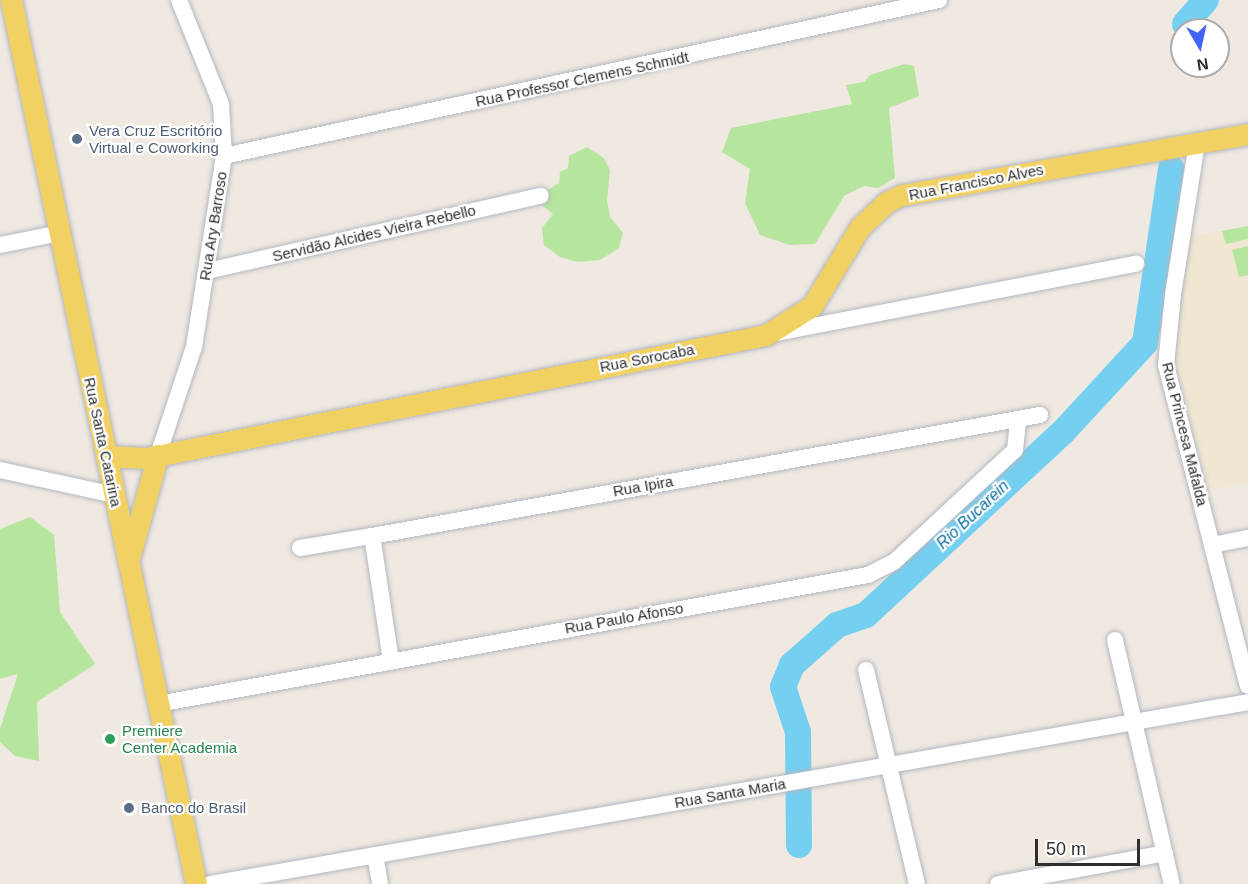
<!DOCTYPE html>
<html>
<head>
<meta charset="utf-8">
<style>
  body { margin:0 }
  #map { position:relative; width:1248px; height:884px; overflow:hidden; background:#efe9e1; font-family:Arial,sans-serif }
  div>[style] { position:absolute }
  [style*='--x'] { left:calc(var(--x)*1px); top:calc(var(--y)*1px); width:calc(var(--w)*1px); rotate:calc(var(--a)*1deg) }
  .education>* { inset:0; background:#f0e6d1 }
  .green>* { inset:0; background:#b6e59e }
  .river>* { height:26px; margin:-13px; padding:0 13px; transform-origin:13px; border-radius:13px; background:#75cff0 }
  .roads { filter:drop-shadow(0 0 2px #b4b7c1) drop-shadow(0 0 2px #b4b7c1) }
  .minor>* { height:16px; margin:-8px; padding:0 8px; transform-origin:8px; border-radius:8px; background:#fff }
  .major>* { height:21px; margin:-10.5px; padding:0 10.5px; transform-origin:10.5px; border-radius:10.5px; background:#f2d163 }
  .dots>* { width:16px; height:16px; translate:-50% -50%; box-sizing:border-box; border:3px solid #fff; border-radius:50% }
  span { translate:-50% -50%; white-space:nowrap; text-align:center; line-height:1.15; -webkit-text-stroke:4.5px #fff; paint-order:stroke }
  .street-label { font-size:15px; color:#2e2e2e }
  .service-label { font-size:15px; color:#4e5e75 }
  .left { translate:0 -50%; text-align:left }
  .leisure-label { font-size:15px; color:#27864d }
  .water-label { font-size:16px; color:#0d6fa3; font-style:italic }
  .north { position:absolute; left:1170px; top:18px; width:60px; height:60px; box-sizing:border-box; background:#fff; border:2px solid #ababab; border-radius:50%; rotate:171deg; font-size:16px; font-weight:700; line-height:24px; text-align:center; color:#2e2e2e }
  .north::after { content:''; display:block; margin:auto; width:21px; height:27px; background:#4264fb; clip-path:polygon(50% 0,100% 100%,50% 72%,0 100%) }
  .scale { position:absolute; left:1035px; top:839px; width:105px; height:27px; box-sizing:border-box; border:3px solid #2e2e2e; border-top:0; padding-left:8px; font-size:18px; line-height:21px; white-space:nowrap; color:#2e2e2e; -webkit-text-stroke:4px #fff; paint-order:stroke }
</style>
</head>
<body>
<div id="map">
  <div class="education">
    <div style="clip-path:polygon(1248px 226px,1248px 483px,1209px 490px,1173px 349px,1190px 237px)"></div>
  </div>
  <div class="green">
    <div style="clip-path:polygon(905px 64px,914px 66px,919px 96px,889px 108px,895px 178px,878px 188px,864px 186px,844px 196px,815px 244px,790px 245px,760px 235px,745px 203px,750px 169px,722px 152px,731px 128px,852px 104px,846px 85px,864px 82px,870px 75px)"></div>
    <div style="clip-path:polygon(587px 147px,604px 158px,610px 170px,607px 200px,610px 217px,623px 233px,619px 248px,600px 260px,578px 262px,560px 257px,544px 245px,542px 228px,553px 214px,541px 204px,546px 191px,559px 183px,560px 172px,568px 168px,569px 156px)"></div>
    <div style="clip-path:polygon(1248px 226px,1248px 239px,1226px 244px,1222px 231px)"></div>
    <div style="clip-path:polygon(1248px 246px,1248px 275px,1239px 277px,1232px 250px)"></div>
    <div style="clip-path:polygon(30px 517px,54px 535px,60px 612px,95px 664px,37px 702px,39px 761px,15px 756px,0 742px,0 729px,18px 674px,0 679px,0 529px)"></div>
  </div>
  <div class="river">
    <div style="--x:1185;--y:24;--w:32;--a:-49"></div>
    <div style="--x:799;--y:845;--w:113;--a:-90.5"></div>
    <div style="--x:798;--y:732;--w:47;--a:-108.4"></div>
    <div style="--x:783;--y:687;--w:24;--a:-68"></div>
    <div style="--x:792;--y:665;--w:60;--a:-41.6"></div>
    <div style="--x:837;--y:625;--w:31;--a:-19"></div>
    <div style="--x:866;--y:615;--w:269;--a:-42.9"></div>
    <div style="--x:1063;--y:432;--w:121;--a:-47.3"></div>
    <div style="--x:1145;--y:343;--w:177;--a:-81.5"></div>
  </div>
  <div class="roads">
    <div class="minor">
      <div style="--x:1197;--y:143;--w:154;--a:99"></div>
      <div style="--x:1173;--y:295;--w:70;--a:95.7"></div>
      <div style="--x:1166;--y:365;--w:331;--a:75.7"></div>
      <div style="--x:224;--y:156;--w:732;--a:-12.31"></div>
      <div style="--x:0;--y:245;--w:61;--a:-11.3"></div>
      <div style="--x:207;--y:271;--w:342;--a:-12.7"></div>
      <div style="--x:771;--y:334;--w:372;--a:-10.9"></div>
      <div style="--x:158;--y:455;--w:114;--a:-71.6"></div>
      <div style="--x:194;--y:347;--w:193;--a:-81.1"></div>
      <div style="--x:224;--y:156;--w:52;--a:-93.3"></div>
      <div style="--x:221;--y:104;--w:112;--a:-112"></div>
      <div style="--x:0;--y:470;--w:118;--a:12.3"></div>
      <div style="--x:1212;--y:545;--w:37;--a:-11"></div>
      <div style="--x:300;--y:548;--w:73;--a:-9.5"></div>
      <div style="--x:1115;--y:640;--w:251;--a:76.9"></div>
      <div style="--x:391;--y:661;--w:126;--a:-98.6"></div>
      <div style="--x:372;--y:536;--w:679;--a:-10.27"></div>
      <div style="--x:866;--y:670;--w:220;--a:76.6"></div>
      <div style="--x:158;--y:704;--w:722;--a:-10.3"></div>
      <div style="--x:868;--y:575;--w:29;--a:-27"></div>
      <div style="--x:894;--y:562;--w:165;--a:-42.8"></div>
      <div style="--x:1015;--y:450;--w:31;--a:-84"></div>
      <div style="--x:375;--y:855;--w:29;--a:80"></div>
      <div style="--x:211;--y:884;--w:1053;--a:-9.95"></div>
      <div style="--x:998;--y:884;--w:170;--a:-10.5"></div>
    </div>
    <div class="major">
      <div style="--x:11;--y:0;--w:903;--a:78.18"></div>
      <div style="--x:106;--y:456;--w:40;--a:2.9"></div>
      <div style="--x:146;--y:458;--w:632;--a:-11.22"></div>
      <div style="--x:766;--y:335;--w:54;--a:-32.2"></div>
      <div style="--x:812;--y:306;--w:92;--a:-58.7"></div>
      <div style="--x:860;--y:227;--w:37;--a:-43"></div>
      <div style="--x:887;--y:202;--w:17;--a:-25"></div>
      <div style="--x:902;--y:195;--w:351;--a:-10"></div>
      <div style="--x:130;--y:555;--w:104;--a:-74.4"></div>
    </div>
  </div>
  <div class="dots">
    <div style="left:77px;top:139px;background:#5c6f8a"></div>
    <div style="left:110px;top:739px;background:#2e9e5b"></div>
    <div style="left:129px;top:808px;background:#5c6f8a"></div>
  </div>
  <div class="street-label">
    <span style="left:582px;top:79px;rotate:-12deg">Rua Professor Clemens Schmidt</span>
    <span style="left:976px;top:182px;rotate:-11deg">Rua Francisco Alves</span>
    <span style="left:213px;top:226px;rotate:-81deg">Rua Ary Barroso</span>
    <span style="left:374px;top:233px;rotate:-13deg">Servidão Alcides Vieira Rebello</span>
    <span style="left:647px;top:358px;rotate:-11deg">Rua Sorocaba</span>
    <span style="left:1185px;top:434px;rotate:76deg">Rua Princesa Mafalda</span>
    <span style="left:103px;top:442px;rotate:78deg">Rua Santa Catarina</span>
    <span style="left:643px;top:486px;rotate:-10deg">Rua Ipira</span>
    <span style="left:624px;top:618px;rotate:-10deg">Rua Paulo Afonso</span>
    <span style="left:730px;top:793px;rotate:-10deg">Rua Santa Maria</span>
  </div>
  <div class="service-label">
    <span class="left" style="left:89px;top:139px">Vera Cruz Escritório<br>Virtual e Coworking</span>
    <span class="left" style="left:141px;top:808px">Banco do Brasil</span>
  </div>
  <div class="leisure-label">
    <span class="left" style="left:122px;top:739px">Premiere<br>Center Academia</span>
  </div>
  <div class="water-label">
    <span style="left:973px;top:515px;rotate:-43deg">Rio Bucarein</span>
  </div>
  <div class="north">N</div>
  <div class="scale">50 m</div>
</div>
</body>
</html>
